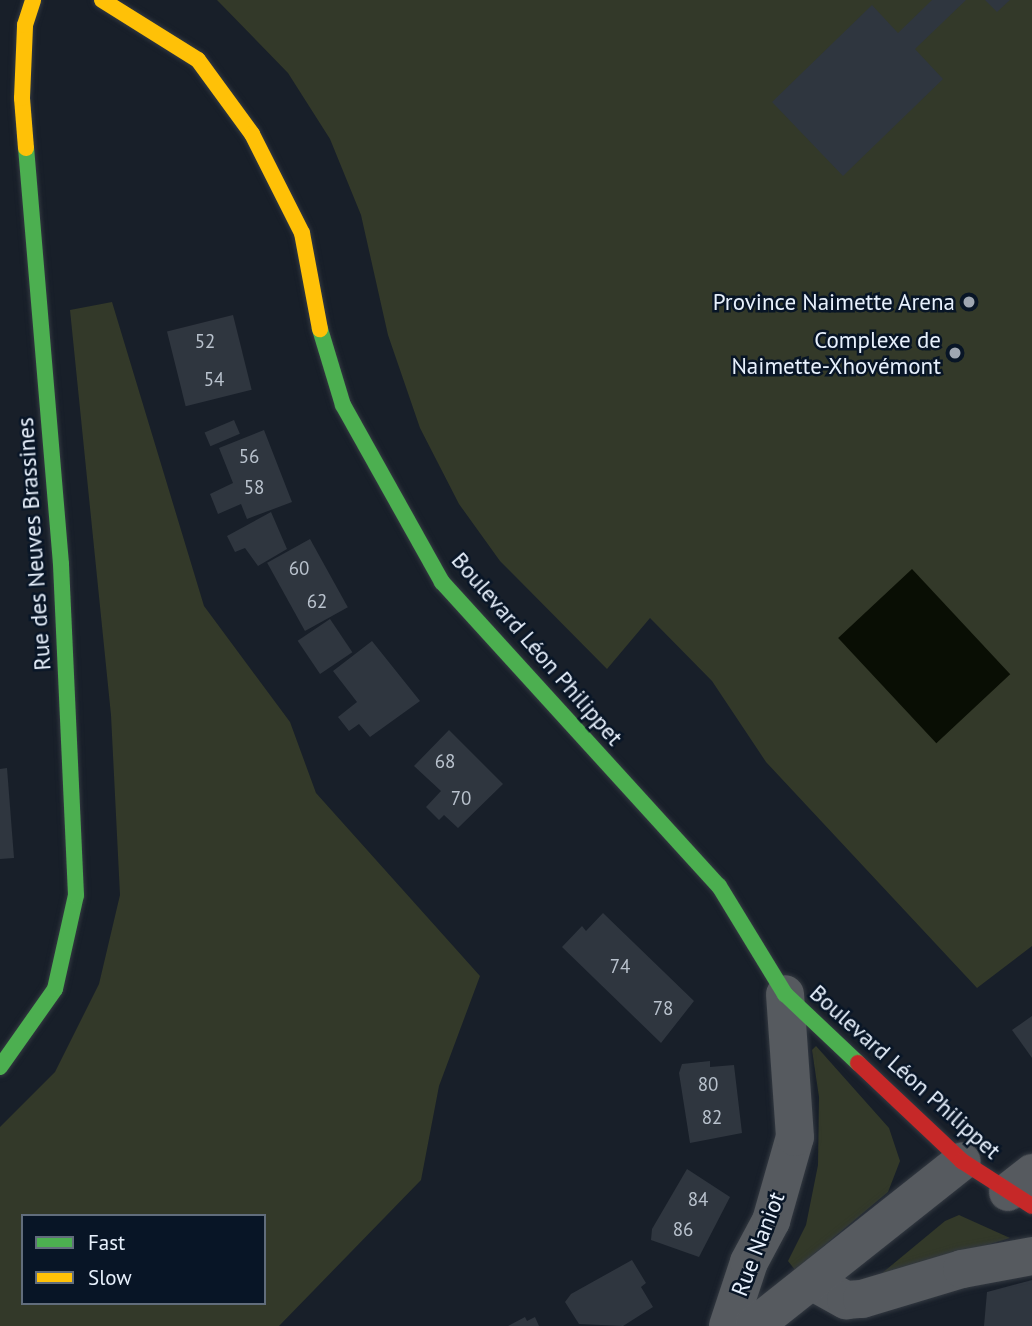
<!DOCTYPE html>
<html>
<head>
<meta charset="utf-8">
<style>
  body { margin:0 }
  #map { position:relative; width:1032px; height:1326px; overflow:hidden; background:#181f29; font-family:"PT Sans",sans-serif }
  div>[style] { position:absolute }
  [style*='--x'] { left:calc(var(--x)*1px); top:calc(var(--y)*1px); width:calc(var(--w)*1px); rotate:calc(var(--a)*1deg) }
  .green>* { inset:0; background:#333929 }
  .water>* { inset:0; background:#090e04; transform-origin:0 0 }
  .building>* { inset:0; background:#2f363f; transform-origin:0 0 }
  .roads { filter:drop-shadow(0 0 2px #333941) drop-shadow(0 0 2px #333941) }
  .street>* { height:38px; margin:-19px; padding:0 19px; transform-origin:19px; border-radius:19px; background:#565a5f }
  .fast>* { height:16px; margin:-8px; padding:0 8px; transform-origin:8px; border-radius:8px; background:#4caf50 }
  .slow>* { height:16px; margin:-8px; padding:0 8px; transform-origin:8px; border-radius:8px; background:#ffc107 }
  .jam>* { height:16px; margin:-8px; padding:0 8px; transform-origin:8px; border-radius:8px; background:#c62828 }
  .dots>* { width:19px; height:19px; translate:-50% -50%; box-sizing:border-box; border:4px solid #081526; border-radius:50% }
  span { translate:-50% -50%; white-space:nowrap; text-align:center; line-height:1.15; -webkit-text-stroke:5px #081526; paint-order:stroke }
  .number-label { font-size:19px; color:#b9c2cd }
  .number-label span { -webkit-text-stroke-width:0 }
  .poi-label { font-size:23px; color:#e7f0fc }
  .right { translate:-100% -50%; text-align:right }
  .street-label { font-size:23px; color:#e7f0fc }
  .legend { position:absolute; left:21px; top:1214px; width:245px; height:91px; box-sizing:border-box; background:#081526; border:2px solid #616d7c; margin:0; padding:9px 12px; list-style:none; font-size:21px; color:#e7f0fc }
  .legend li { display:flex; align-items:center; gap:14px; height:35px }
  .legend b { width:35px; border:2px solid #616d7c }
</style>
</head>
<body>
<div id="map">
  <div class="green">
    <div style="clip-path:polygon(217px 0,1032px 0,1032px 946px,977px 988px,766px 762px,712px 681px,650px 618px,607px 669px,500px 561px,459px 504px,420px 428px,388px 335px,361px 215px,330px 139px,288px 73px)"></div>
    <div style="clip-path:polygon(evenodd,112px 302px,204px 606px,290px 722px,316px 793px,480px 976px,439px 1086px,421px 1180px,279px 1326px,0 1326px,0 1127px,55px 1072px,99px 984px,120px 895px,111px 715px,70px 310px,112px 302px,23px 1216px,264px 1216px,264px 1303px,23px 1303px,23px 1216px)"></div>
    <div style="clip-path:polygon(816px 1046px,889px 1128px,900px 1161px,888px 1192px,795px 1270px,788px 1261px,806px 1225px,818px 1165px,819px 1097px,812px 1050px)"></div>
    <div style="clip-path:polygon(959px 1215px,1010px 1238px,875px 1279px,945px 1221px)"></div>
  </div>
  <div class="water">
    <div style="left:912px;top:569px;width:144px;height:101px;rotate:47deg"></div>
  </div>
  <div class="building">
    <div style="clip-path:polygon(932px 0,966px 0,915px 49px,943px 79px,843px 176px,772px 102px,872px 5px,898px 33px)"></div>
    <div style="clip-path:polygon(985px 0,1010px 0,997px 12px)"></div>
    <div style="left:233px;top:315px;width:77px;height:68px;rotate:76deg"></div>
    <div style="left:234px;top:420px;width:15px;height:32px;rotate:67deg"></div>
    <div style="clip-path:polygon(264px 430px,292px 502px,247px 519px,241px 504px,218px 514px,210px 494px,233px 483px,219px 448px)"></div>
    <div style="clip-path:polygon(271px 512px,287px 549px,258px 566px,245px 548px,235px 552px,227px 536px)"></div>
    <div style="left:310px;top:539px;width:78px;height:49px;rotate:61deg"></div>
    <div style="left:330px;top:619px;width:40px;height:39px;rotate:56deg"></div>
    <div style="clip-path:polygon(372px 641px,420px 701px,370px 737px,359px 724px,349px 731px,338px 717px,357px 702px,333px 671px)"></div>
    <div style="clip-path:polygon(449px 730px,503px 784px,458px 828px,444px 815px,439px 820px,426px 807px,441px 791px,414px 766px)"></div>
    <div style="clip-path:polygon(7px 768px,14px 858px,0 859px,0 769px)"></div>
    <div style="clip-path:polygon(603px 913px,694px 1001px,661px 1043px,562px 947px,582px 926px,586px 931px)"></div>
    <div style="clip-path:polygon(1032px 1016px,1032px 1058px,1012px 1030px)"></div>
    <div style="clip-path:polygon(710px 1061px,710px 1067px,734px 1065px,742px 1133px,690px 1143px,679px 1073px,682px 1064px)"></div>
    <div style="clip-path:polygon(687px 1169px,730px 1197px,699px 1257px,651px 1240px,652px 1229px)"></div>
    <div style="clip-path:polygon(632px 1260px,646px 1283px,641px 1287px,653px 1307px,623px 1326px,579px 1324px,565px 1302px,571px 1294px)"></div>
    <div style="clip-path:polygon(1032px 1280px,1032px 1326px,984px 1326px,987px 1292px)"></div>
    <div style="clip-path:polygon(525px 1317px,527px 1321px,535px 1317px,539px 1326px,508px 1326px)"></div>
  </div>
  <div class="roads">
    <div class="street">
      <div style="--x:1008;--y:1192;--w:31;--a:-38"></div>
      <div style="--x:813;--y:1282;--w:38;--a:29"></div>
      <div style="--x:846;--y:1300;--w:16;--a:-4"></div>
      <div style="--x:862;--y:1299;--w:104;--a:-16.7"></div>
      <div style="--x:962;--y:1269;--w:71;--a:-10.5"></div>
      <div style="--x:728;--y:1326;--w:67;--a:-71.8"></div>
      <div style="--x:749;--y:1262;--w:47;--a:-61.8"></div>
      <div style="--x:771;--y:1221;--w:87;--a:-74.1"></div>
      <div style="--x:795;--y:1137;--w:143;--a:-94"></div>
      <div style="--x:754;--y:1326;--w:265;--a:-38.4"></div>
    </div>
    <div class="fast">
      <div style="--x:320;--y:329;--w:79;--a:73.2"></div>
      <div style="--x:343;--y:405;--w:203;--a:60.8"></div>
      <div style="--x:442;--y:582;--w:411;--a:47.7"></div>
      <div style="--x:719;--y:886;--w:127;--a:58.6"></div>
      <div style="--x:785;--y:994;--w:100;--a:43.4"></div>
      <div style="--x:0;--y:1067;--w:95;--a:-54.8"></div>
      <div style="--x:55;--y:989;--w:96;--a:-77.4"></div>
      <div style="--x:76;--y:895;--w:331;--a:-92.6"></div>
      <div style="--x:61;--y:564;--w:417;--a:-94.8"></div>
    </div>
    <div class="slow">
      <div style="--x:102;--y:0;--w:113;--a:32"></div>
      <div style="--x:198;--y:60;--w:92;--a:53.9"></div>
      <div style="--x:252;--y:134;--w:111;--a:63.2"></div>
      <div style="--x:302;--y:233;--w:98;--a:79.4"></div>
      <div style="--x:26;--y:148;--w:50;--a:-94.6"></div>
      <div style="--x:22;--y:98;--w:73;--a:-87.6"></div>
      <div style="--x:25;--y:25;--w:26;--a:-72"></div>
    </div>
    <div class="jam">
      <div style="--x:858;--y:1063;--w:143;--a:43.3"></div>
      <div style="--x:962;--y:1161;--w:83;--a:32.7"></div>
    </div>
  </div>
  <div class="dots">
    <div style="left:969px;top:302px;background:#9fa7b2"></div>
    <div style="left:955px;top:353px;background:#9fa7b2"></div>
  </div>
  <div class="number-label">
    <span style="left:205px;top:342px">52</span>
    <span style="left:214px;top:380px">54</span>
    <span style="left:249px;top:457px">56</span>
    <span style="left:254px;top:488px">58</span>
    <span style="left:299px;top:569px">60</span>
    <span style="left:317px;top:602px">62</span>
    <span style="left:445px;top:762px">68</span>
    <span style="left:461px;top:799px">70</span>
    <span style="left:620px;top:967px">74</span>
    <span style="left:663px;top:1009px">78</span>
    <span style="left:708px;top:1085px">80</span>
    <span style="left:712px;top:1118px">82</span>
    <span style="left:698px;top:1200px">84</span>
    <span style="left:683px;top:1230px">86</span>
  </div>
  <div class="poi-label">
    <span class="right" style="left:955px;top:302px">Province Naimette Arena</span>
    <span class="right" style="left:941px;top:353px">Complexe de<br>Naimette-Xhovémont</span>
  </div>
  <div class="street-label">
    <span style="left:34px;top:544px;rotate:-94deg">Rue des Neuves Brassines</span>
    <span style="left:537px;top:649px;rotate:49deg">Boulevard Léon Philippet</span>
    <span style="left:905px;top:1072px;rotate:42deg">Boulevard Léon Philippet</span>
    <span style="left:758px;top:1244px;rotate:-69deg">Rue Naniot</span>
  </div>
  <ul class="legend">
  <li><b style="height:9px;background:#4caf50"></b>Fast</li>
  <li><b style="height:9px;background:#ffc107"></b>Slow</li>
  </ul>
</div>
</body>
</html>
